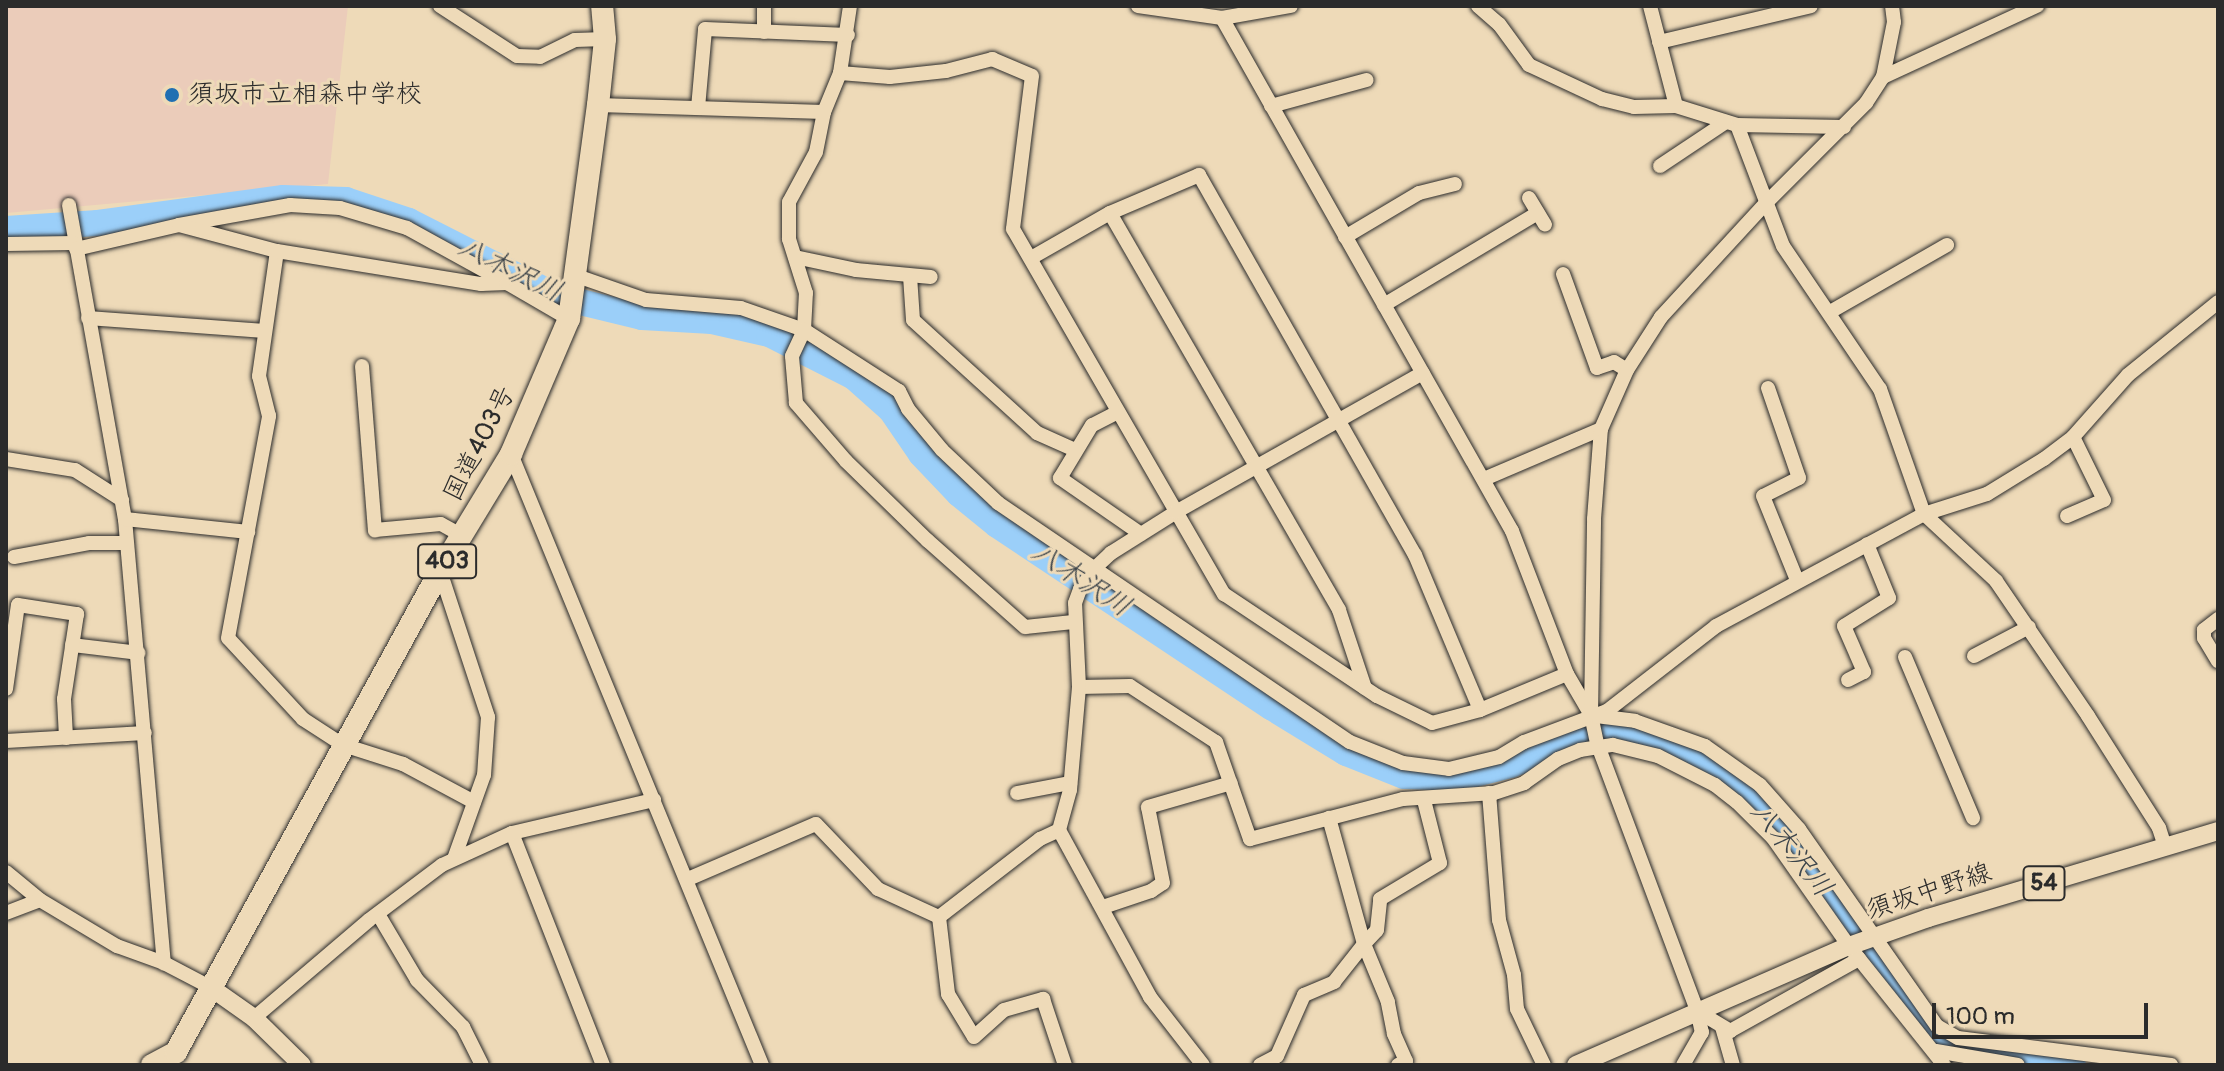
<!DOCTYPE html>
<html>
<head>
<meta charset="utf-8">
<style>
  body { margin:0 }
  #map { position:relative; width:2224px; height:1071px; overflow:hidden; background:#eedab8; font-family:Pangolin,"Klee One",sans-serif }
  div>[style] { position:absolute }
  [style*='--x'] { left:calc(var(--x)*1px); top:calc(var(--y)*1px); width:calc(var(--w)*1px); rotate:calc(var(--a)*1deg) }
  .built>* { inset:0; background:#ebccba }
  .river>* { height:26px; margin:-13px; padding:0 13px; transform-origin:13px; border-radius:13px; background:#9bcff9 }
  .roads { filter:drop-shadow(0 0 2px #2b2b2b) drop-shadow(0 0 2px #2b2b2b) }
  .minor>* { height:14px; margin:-7px; padding:0 7px; transform-origin:7px; border-radius:7px; background:#eedab8 }
  .major>* { height:18px; margin:-9px; padding:0 9px; transform-origin:9px; border-radius:9px; background:#eedab8 }
  .highway>* { height:22px; margin:-11px; padding:0 11px; transform-origin:11px; border-radius:11px; background:#eedab8 }
  .dots>* { width:22px; height:22px; translate:-50% -50%; box-sizing:border-box; border:4px solid #eedab8; border-radius:50% }
  span { translate:-50% -50%; white-space:nowrap; text-align:center; line-height:1.15; -webkit-text-stroke:6px #eedab8; paint-order:stroke }
  .shield-label span { padding:2px 6px; background:#eedab8; border:2px solid; border-radius:6px; -webkit-text-stroke-width:0 }
  .shield-label { font-size:24px; color:#2b2b2b; font-weight:700 }
  .poi-label { font-size:26px; color:#2b2b2b }
  .left { translate:0 -50%; text-align:left }
  .street-label { font-size:26px; color:#2b2b2b }
  .water-label { font-size:28px; color:#3c444a; font-style:italic }
  .frame { position:absolute; inset:0; border:8px solid #2b2b2b; pointer-events:none }
  .scale { position:absolute; left:1932px; top:1003px; width:216px; height:36px; box-sizing:border-box; border:4px solid #2b2b2b; border-top:0; padding-left:10px; font-size:24px; line-height:28px; white-space:nowrap; color:#2b2b2b; -webkit-text-stroke:6px #eedab8; paint-order:stroke }
</style>
</head>
<body>
<div id="map">
  <div class="built">
    <div style="clip-path:polygon(6px 6px,348px 6px,328px 184px,6px 213px)"></div>
  </div>
  <div class="river">
    <div style="--x:6;--y:229;--w:92;--a:-3.7"></div>
    <div style="--x:98;--y:223;--w:187;--a:-7.7"></div>
    <div style="--x:283;--y:198;--w:63;--a:1.8"></div>
    <div style="--x:346;--y:200;--w:66;--a:18.4"></div>
    <div style="--x:409;--y:221;--w:165;--a:27"></div>
    <div style="--x:556;--y:296;--w:89;--a:13.7"></div>
    <div style="--x:642;--y:317;--w:70;--a:3.3"></div>
    <div style="--x:712;--y:321;--w:58;--a:12.8"></div>
    <div style="--x:769;--y:334;--w:95;--a:26.8"></div>
    <div style="--x:854;--y:377;--w:50;--a:41.7"></div>
    <div style="--x:891;--y:410;--w:53;--a:55.7"></div>
    <div style="--x:921;--y:454;--w:55;--a:46.5"></div>
    <div style="--x:959;--y:494;--w:49;--a:39.2"></div>
    <div style="--x:997;--y:525;--w:329;--a:33.6"></div>
    <div style="--x:1271;--y:707;--w:88;--a:31.5"></div>
    <div style="--x:1346;--y:753;--w:62;--a:21.6"></div>
    <div style="--x:1404;--y:776;--w:56;--a:2"></div>
    <div style="--x:1460;--y:778;--w:53;--a:-14.3"></div>
    <div style="--x:1511;--y:765;--w:68;--a:-22.4"></div>
    <div style="--x:1574;--y:739;--w:46;--a:-8.8"></div>
    <div style="--x:1619;--y:732;--w:42;--a:15"></div>
    <div style="--x:1660;--y:743;--w:55;--a:26.1"></div>
    <div style="--x:1709;--y:767;--w:71;--a:37"></div>
    <div style="--x:1766;--y:810;--w:257;--a:53.5"></div>
    <div style="--x:1919;--y:1017;--w:36;--a:44"></div>
    <div style="--x:1945;--y:1042;--w:130;--a:10.2"></div>
  </div>
  <div class="roads">
    <div class="minor">
      <div style="--x:440;--y:6;--w:92;--a:33"></div>
      <div style="--x:517;--y:56;--w:23;--a:2"></div>
      <div style="--x:540;--y:57;--w:39;--a:-26"></div>
      <div style="--x:575;--y:40;--w:30;--a:-2"></div>
      <div style="--x:1138;--y:6;--w:85;--a:8.1"></div>
      <div style="--x:1222;--y:18;--w:70;--a:-9.9"></div>
      <div style="--x:1478;--y:6;--w:28;--a:41"></div>
      <div style="--x:1499;--y:24;--w:51;--a:53.8"></div>
      <div style="--x:1529;--y:65;--w:81;--a:25"></div>
      <div style="--x:1602;--y:99;--w:33;--a:14"></div>
      <div style="--x:1634;--y:107;--w:42;--a:-1.4"></div>
      <div style="--x:1676;--y:106;--w:64;--a:17.3"></div>
      <div style="--x:1737;--y:125;--w:107;--a:1.1"></div>
      <div style="--x:1650;--y:6;--w:103;--a:75.4"></div>
      <div style="--x:1222;--y:18;--w:589;--a:60.52"></div>
      <div style="--x:1512;--y:531;--w:153;--a:69"></div>
      <div style="--x:1567;--y:674;--w:48;--a:59.7"></div>
      <div style="--x:1591;--y:715;--w:29;--a:78"></div>
      <div style="--x:1597;--y:743;--w:286;--a:69.5"></div>
      <div style="--x:1697;--y:1011;--w:22;--a:77"></div>
      <div style="--x:1702;--y:1032;--w:38;--a:120"></div>
      <div style="--x:764;--y:32;--w:26;--a:-90"></div>
      <div style="--x:1659;--y:42;--w:156;--a:-13.3"></div>
      <div style="--x:840;--y:73;--w:50;--a:4.6"></div>
      <div style="--x:890;--y:77;--w:56;--a:-6.1"></div>
      <div style="--x:946;--y:71;--w:48;--a:-14.6"></div>
      <div style="--x:992;--y:59;--w:43;--a:23"></div>
      <div style="--x:1032;--y:76;--w:154;--a:97.1"></div>
      <div style="--x:1013;--y:229;--w:422;--a:60"></div>
      <div style="--x:1224;--y:594;--w:184;--a:33.7"></div>
      <div style="--x:1377;--y:696;--w:61;--a:26.1"></div>
      <div style="--x:1432;--y:723;--w:50;--a:-15.2"></div>
      <div style="--x:1480;--y:710;--w:94;--a:-22.5"></div>
      <div style="--x:1883;--y:77;--w:170;--a:-24.8"></div>
      <div style="--x:598;--y:105;--w:226;--a:1.8"></div>
      <div style="--x:824;--y:112;--w:42;--a:-67.7"></div>
      <div style="--x:840;--y:73;--w:68;--a:-81.5"></div>
      <div style="--x:1271;--y:106;--w:99;--a:-15.2"></div>
      <div style="--x:698;--y:108;--w:79;--a:-84.9"></div>
      <div style="--x:705;--y:29;--w:143;--a:2.4"></div>
      <div style="--x:1737;--y:125;--w:129;--a:69.2"></div>
      <div style="--x:1783;--y:246;--w:173;--a:55.9"></div>
      <div style="--x:1880;--y:389;--w:133;--a:70.6"></div>
      <div style="--x:1924;--y:514;--w:98;--a:42.9"></div>
      <div style="--x:1996;--y:581;--w:163;--a:55.7"></div>
      <div style="--x:2088;--y:716;--w:133;--a:57.6"></div>
      <div style="--x:2159;--y:828;--w:20;--a:72"></div>
      <div style="--x:1660;--y:166;--w:79;--a:-33.7"></div>
      <div style="--x:1529;--y:198;--w:31;--a:59"></div>
      <div style="--x:69;--y:205;--w:319;--a:79.9"></div>
      <div style="--x:125;--y:519;--w:446;--a:85"></div>
      <div style="--x:1110;--y:213;--w:458;--a:60"></div>
      <div style="--x:1339;--y:610;--w:82;--a:71.6"></div>
      <div style="--x:179;--y:225;--w:113;--a:-10.2"></div>
      <div style="--x:290;--y:205;--w:50;--a:3.4"></div>
      <div style="--x:340;--y:208;--w:70;--a:16.6"></div>
      <div style="--x:407;--y:228;--w:114;--a:28.8"></div>
      <div style="--x:1345;--y:237;--w:86;--a:-30.7"></div>
      <div style="--x:1419;--y:193;--w:37;--a:-14"></div>
      <div style="--x:6;--y:244;--w:68;--a:-0.8"></div>
      <div style="--x:76;--y:249;--w:106;--a:-13.1"></div>
      <div style="--x:179;--y:225;--w:101;--a:14.9"></div>
      <div style="--x:795;--y:257;--w:62;--a:12"></div>
      <div style="--x:856;--y:270;--w:75;--a:5.3"></div>
      <div style="--x:1031;--y:258;--w:91;--a:-29.7"></div>
      <div style="--x:1110;--y:213;--w:97;--a:-23.1"></div>
      <div style="--x:1199;--y:175;--w:437;--a:60.4"></div>
      <div style="--x:1415;--y:555;--w:168;--a:67.2"></div>
      <div style="--x:1563;--y:274;--w:100;--a:70.1"></div>
      <div style="--x:1597;--y:368;--w:18;--a:-19"></div>
      <div style="--x:1614;--y:362;--w:15;--a:32"></div>
      <div style="--x:577;--y:276;--w:73;--a:19.2"></div>
      <div style="--x:646;--y:300;--w:95;--a:4.8"></div>
      <div style="--x:741;--y:308;--w:67;--a:19.2"></div>
      <div style="--x:804;--y:330;--w:37;--a:-87"></div>
      <div style="--x:806;--y:293;--w:57;--a:-107.5"></div>
      <div style="--x:789;--y:239;--w:37;--a:-90"></div>
      <div style="--x:789;--y:202;--w:57;--a:-61.6"></div>
      <div style="--x:816;--y:152;--w:41;--a:-78.7"></div>
      <div style="--x:910;--y:276;--w:44;--a:86.1"></div>
      <div style="--x:913;--y:320;--w:168;--a:42.3"></div>
      <div style="--x:1037;--y:433;--w:42;--a:24.1"></div>
      <div style="--x:1384;--y:305;--w:179;--a:-30.9"></div>
      <div style="--x:1830;--y:312;--w:135;--a:-29.8"></div>
      <div style="--x:88;--y:318;--w:177;--a:4.2"></div>
      <div style="--x:362;--y:366;--w:165;--a:85.5"></div>
      <div style="--x:375;--y:530;--w:66;--a:-5.2"></div>
      <div style="--x:441;--y:524;--w:26;--a:29"></div>
      <div style="--x:1768;--y:388;--w:95;--a:71"></div>
      <div style="--x:1799;--y:478;--w:40;--a:153.4"></div>
      <div style="--x:1763;--y:496;--w:91;--a:68"></div>
      <div style="--x:1118;--y:412;--w:29;--a:153"></div>
      <div style="--x:1092;--y:425;--w:62;--a:121.1"></div>
      <div style="--x:1060;--y:478;--w:98;--a:34.7"></div>
      <div style="--x:511;--y:454;--w:661;--a:67.67"></div>
      <div style="--x:6;--y:459;--w:70;--a:9.1"></div>
      <div style="--x:75;--y:470;--w:56;--a:32.6"></div>
      <div style="--x:1484;--y:479;--w:127;--a:-23.1"></div>
      <div style="--x:2067;--y:516;--w:40;--a:-23.4"></div>
      <div style="--x:2104;--y:500;--w:70;--a:-116.2"></div>
      <div style="--x:125;--y:519;--w:124;--a:6"></div>
      <div style="--x:14;--y:557;--w:76;--a:-10.6"></div>
      <div style="--x:89;--y:543;--w:37;--a:0"></div>
      <div style="--x:440;--y:571;--w:154;--a:71.8"></div>
      <div style="--x:488;--y:717;--w:58;--a:93.9"></div>
      <div style="--x:484;--y:775;--w:89;--a:109.7"></div>
      <div style="--x:2218;--y:619;--w:18;--a:142"></div>
      <div style="--x:2204;--y:630;--w:8;--a:90"></div>
      <div style="--x:2204;--y:638;--w:27;--a:59"></div>
      <div style="--x:1073;--y:622;--w:48;--a:174.1"></div>
      <div style="--x:1025;--y:627;--w:130;--a:-138.4"></div>
      <div style="--x:928;--y:541;--w:115;--a:-135.7"></div>
      <div style="--x:846;--y:461;--w:77;--a:-130.8"></div>
      <div style="--x:796;--y:403;--w:47;--a:-94.9"></div>
      <div style="--x:792;--y:356;--w:29;--a:-65"></div>
      <div style="--x:804;--y:330;--w:113;--a:32.7"></div>
      <div style="--x:899;--y:391;--w:20;--a:63"></div>
      <div style="--x:908;--y:409;--w:53;--a:50.3"></div>
      <div style="--x:942;--y:450;--w:77;--a:43.4"></div>
      <div style="--x:998;--y:503;--w:425;--a:34.2"></div>
      <div style="--x:1350;--y:742;--w:57;--a:21.6"></div>
      <div style="--x:1403;--y:763;--w:46;--a:7.4"></div>
      <div style="--x:1449;--y:769;--w:51;--a:-13.5"></div>
      <div style="--x:1499;--y:757;--w:29;--a:-31"></div>
      <div style="--x:1524;--y:742;--w:89;--a:-20.5"></div>
      <div style="--x:1607;--y:711;--w:138;--a:-37.9"></div>
      <div style="--x:1716;--y:626;--w:236;--a:-28.3"></div>
      <div style="--x:1924;--y:514;--w:66;--a:-17.6"></div>
      <div style="--x:1987;--y:494;--w:67;--a:-31.6"></div>
      <div style="--x:2044;--y:459;--w:36;--a:-37"></div>
      <div style="--x:2073;--y:437;--w:83;--a:-48.4"></div>
      <div style="--x:2128;--y:375;--w:116;--a:-39"></div>
      <div style="--x:72;--y:645;--w:67;--a:6.8"></div>
      <div style="--x:1974;--y:656;--w:62;--a:-27.8"></div>
      <div style="--x:1905;--y:657;--w:175;--a:67.1"></div>
      <div style="--x:1848;--y:680;--w:18;--a:-27"></div>
      <div style="--x:1864;--y:672;--w:50;--a:-113.5"></div>
      <div style="--x:1844;--y:626;--w:53;--a:-31.9"></div>
      <div style="--x:1889;--y:598;--w:58;--a:-112.2"></div>
      <div style="--x:1079;--y:687;--w:51;--a:-1.1"></div>
      <div style="--x:1130;--y:686;--w:103;--a:33.1"></div>
      <div style="--x:1216;--y:742;--w:103;--a:70.7"></div>
      <div style="--x:1250;--y:839;--w:158;--a:-14.7"></div>
      <div style="--x:1403;--y:799;--w:91;--a:-3.8"></div>
      <div style="--x:1494;--y:793;--w:32;--a:-18"></div>
      <div style="--x:1524;--y:783;--w:42;--a:-35.2"></div>
      <div style="--x:1558;--y:759;--w:24;--a:-22"></div>
      <div style="--x:1580;--y:750;--w:33;--a:-9"></div>
      <div style="--x:1613;--y:745;--w:46;--a:13.7"></div>
      <div style="--x:1658;--y:756;--w:64;--a:27"></div>
      <div style="--x:1715;--y:785;--w:28;--a:38"></div>
      <div style="--x:1737;--y:802;--w:51;--a:45"></div>
      <div style="--x:1773;--y:838;--w:132;--a:54.9"></div>
      <div style="--x:1849;--y:946;--w:152;--a:51.4"></div>
      <div style="--x:6;--y:689;--w:85;--a:-81.9"></div>
      <div style="--x:18;--y:605;--w:60;--a:8.7"></div>
      <div style="--x:77;--y:614;--w:86;--a:98.7"></div>
      <div style="--x:64;--y:699;--w:39;--a:87"></div>
      <div style="--x:1591;--y:715;--w:196;--a:-89.1"></div>
      <div style="--x:1594;--y:519;--w:90;--a:-85.6"></div>
      <div style="--x:1601;--y:429;--w:64;--a:-66.2"></div>
      <div style="--x:1627;--y:370;--w:63;--a:-57.3"></div>
      <div style="--x:1661;--y:317;--w:154;--a:-47.4"></div>
      <div style="--x:1765;--y:204;--w:143;--a:-45"></div>
      <div style="--x:1866;--y:103;--w:31;--a:-57"></div>
      <div style="--x:1883;--y:77;--w:56;--a:-78.7"></div>
      <div style="--x:1894;--y:22;--w:16;--a:-97"></div>
      <div style="--x:1596;--y:716;--w:39;--a:7"></div>
      <div style="--x:1635;--y:721;--w:74;--a:19.7"></div>
      <div style="--x:1705;--y:746;--w:67;--a:35.3"></div>
      <div style="--x:1760;--y:785;--w:59;--a:48.4"></div>
      <div style="--x:1799;--y:829;--w:241;--a:55"></div>
      <div style="--x:1937;--y:1026;--w:24;--a:30"></div>
      <div style="--x:1958;--y:1038;--w:215;--a:7.2"></div>
      <div style="--x:6;--y:741;--w:139;--a:-3.3"></div>
      <div style="--x:1017;--y:793;--w:54;--a:-10.7"></div>
      <div style="--x:1489;--y:793;--w:127;--a:85.5"></div>
      <div style="--x:1499;--y:920;--w:57;--a:74.7"></div>
      <div style="--x:1514;--y:975;--w:34;--a:85"></div>
      <div style="--x:1517;--y:1009;--w:62;--a:64.3"></div>
      <div style="--x:474;--y:802;--w:81;--a:-151.8"></div>
      <div style="--x:403;--y:764;--w:63;--a:-162.4"></div>
      <div style="--x:343;--y:745;--w:48;--a:-147"></div>
      <div style="--x:303;--y:719;--w:110;--a:-132.8"></div>
      <div style="--x:228;--y:638;--w:226;--a:-79.5"></div>
      <div style="--x:269;--y:416;--w:41;--a:-104"></div>
      <div style="--x:259;--y:376;--w:126;--a:-81.8"></div>
      <div style="--x:277;--y:251;--w:207;--a:9.2"></div>
      <div style="--x:481;--y:284;--w:26;--a:-2"></div>
      <div style="--x:507;--y:283;--w:72;--a:30.1"></div>
      <div style="--x:1059;--y:830;--w:190;--a:61.4"></div>
      <div style="--x:1150;--y:997;--w:86;--a:52.1"></div>
      <div style="--x:512;--y:833;--w:249;--a:68.6"></div>
      <div style="--x:6;--y:872;--w:44;--a:39.5"></div>
      <div style="--x:40;--y:900;--w:90;--a:30.9"></div>
      <div style="--x:117;--y:946;--w:50;--a:19.9"></div>
      <div style="--x:164;--y:963;--w:52;--a:27.6"></div>
      <div style="--x:688;--y:879;--w:139;--a:-23.3"></div>
      <div style="--x:816;--y:824;--w:90;--a:46.4"></div>
      <div style="--x:878;--y:889;--w:67;--a:24.7"></div>
      <div style="--x:939;--y:917;--w:128;--a:-37.7"></div>
      <div style="--x:1040;--y:839;--w:21;--a:-25"></div>
      <div style="--x:1059;--y:830;--w:41;--a:-74.6"></div>
      <div style="--x:1070;--y:790;--w:103;--a:-85"></div>
      <div style="--x:1079;--y:687;--w:84;--a:-92.7"></div>
      <div style="--x:1075;--y:603;--w:15;--a:-70"></div>
      <div style="--x:1080;--y:589;--w:27;--a:-54"></div>
      <div style="--x:1096;--y:567;--w:21;--a:-43"></div>
      <div style="--x:1111;--y:553;--w:77;--a:-32.2"></div>
      <div style="--x:1176;--y:512;--w:283;--a:-29.4"></div>
      <div style="--x:1103;--y:907;--w:51;--a:-18.4"></div>
      <div style="--x:1151;--y:891;--w:14;--a:-34"></div>
      <div style="--x:1163;--y:883;--w:77;--a:-101.2"></div>
      <div style="--x:1148;--y:807;--w:86;--a:-16.1"></div>
      <div style="--x:6;--y:913;--w:36;--a:-21"></div>
      <div style="--x:378;--y:914;--w:77;--a:59.4"></div>
      <div style="--x:417;--y:980;--w:66;--a:45.6"></div>
      <div style="--x:463;--y:1027;--w:42;--a:63.4"></div>
      <div style="--x:939;--y:917;--w:78;--a:83.3"></div>
      <div style="--x:948;--y:994;--w:50;--a:58.8"></div>
      <div style="--x:974;--y:1037;--w:40;--a:-42"></div>
      <div style="--x:1004;--y:1010;--w:41;--a:-15.8"></div>
      <div style="--x:1043;--y:999;--w:70;--a:71.6"></div>
      <div style="--x:1697;--y:1011;--w:39;--a:31"></div>
      <div style="--x:1730;--y:1031;--w:148;--a:-29.2"></div>
      <div style="--x:254;--y:1018;--w:151;--a:-40.4"></div>
      <div style="--x:369;--y:920;--w:91;--a:-37"></div>
      <div style="--x:442;--y:865;--w:77;--a:-24.6"></div>
      <div style="--x:512;--y:833;--w:146;--a:-13.1"></div>
      <div style="--x:1722;--y:1027;--w:40;--a:74"></div>
      <div style="--x:1936;--y:1051;--w:83;--a:9.7"></div>
      <div style="--x:1260;--y:1065;--w:19;--a:-28"></div>
      <div style="--x:1277;--y:1056;--w:67;--a:-66.1"></div>
      <div style="--x:1304;--y:995;--w:33;--a:-23"></div>
      <div style="--x:1334;--y:982;--w:48;--a:-51.7"></div>
      <div style="--x:1364;--y:944;--w:131;--a:-105.5"></div>
      <div style="--x:1398;--y:1065;--w:9;--a:-27"></div>
      <div style="--x:1406;--y:1061;--w:30;--a:-114"></div>
      <div style="--x:1394;--y:1034;--w:33;--a:-101"></div>
      <div style="--x:1388;--y:1002;--w:63;--a:-112.5"></div>
      <div style="--x:1364;--y:944;--w:19;--a:-47"></div>
      <div style="--x:1377;--y:930;--w:31;--a:-84"></div>
      <div style="--x:1380;--y:899;--w:70;--a:-31"></div>
      <div style="--x:1440;--y:863;--w:65;--a:-104.3"></div>
    </div>
    <div class="major">
      <div style="--x:210;--y:987;--w:54;--a:35.2"></div>
      <div style="--x:254;--y:1018;--w:67;--a:44.4"></div>
      <div style="--x:1576;--y:1065;--w:298;--a:-23.6"></div>
      <div style="--x:1849;--y:946;--w:84;--a:-19.5"></div>
      <div style="--x:1928;--y:918;--w:303;--a:-16.7"></div>
    </div>
    <div class="highway">
      <div style="--x:152;--y:1065;--w:27;--a:-28"></div>
      <div style="--x:176;--y:1052;--w:549;--a:-61.24"></div>
      <div style="--x:440;--y:571;--w:137;--a:-58.7"></div>
      <div style="--x:511;--y:454;--w:147;--a:-66.8"></div>
      <div style="--x:569;--y:319;--w:216;--a:-82.3"></div>
      <div style="--x:598;--y:105;--w:66;--a:-83.9"></div>
      <div style="--x:605;--y:39;--w:33;--a:-95"></div>
    </div>
  </div>
  <div class="dots">
    <div style="left:172px;top:95px;background:#1f6fb2"></div>
  </div>
  <div class="shield-label">
    <span style="left:447px;top:561px">403</span>
    <span style="left:2044px;top:883px">54</span>
  </div>
  <div class="poi-label">
    <span class="left" style="left:188px;top:95px">須坂市立相森中学校</span>
  </div>
  <div class="street-label">
    <span style="left:480px;top:444px;rotate:-63deg">国道403号</span>
    <span style="left:1929px;top:892px;rotate:-18deg">須坂中野線</span>
  </div>
  <div class="water-label">
    <span style="left:510px;top:270px;rotate:26deg">八木沢川</span>
    <span style="left:1081px;top:580px;rotate:33deg">八木沢川</span>
    <span style="left:1791px;top:850px;rotate:51deg">八木沢川</span>
  </div>
  <div class="frame"></div>
  <div class="scale">100 m</div>
</div>
</body>
</html>
